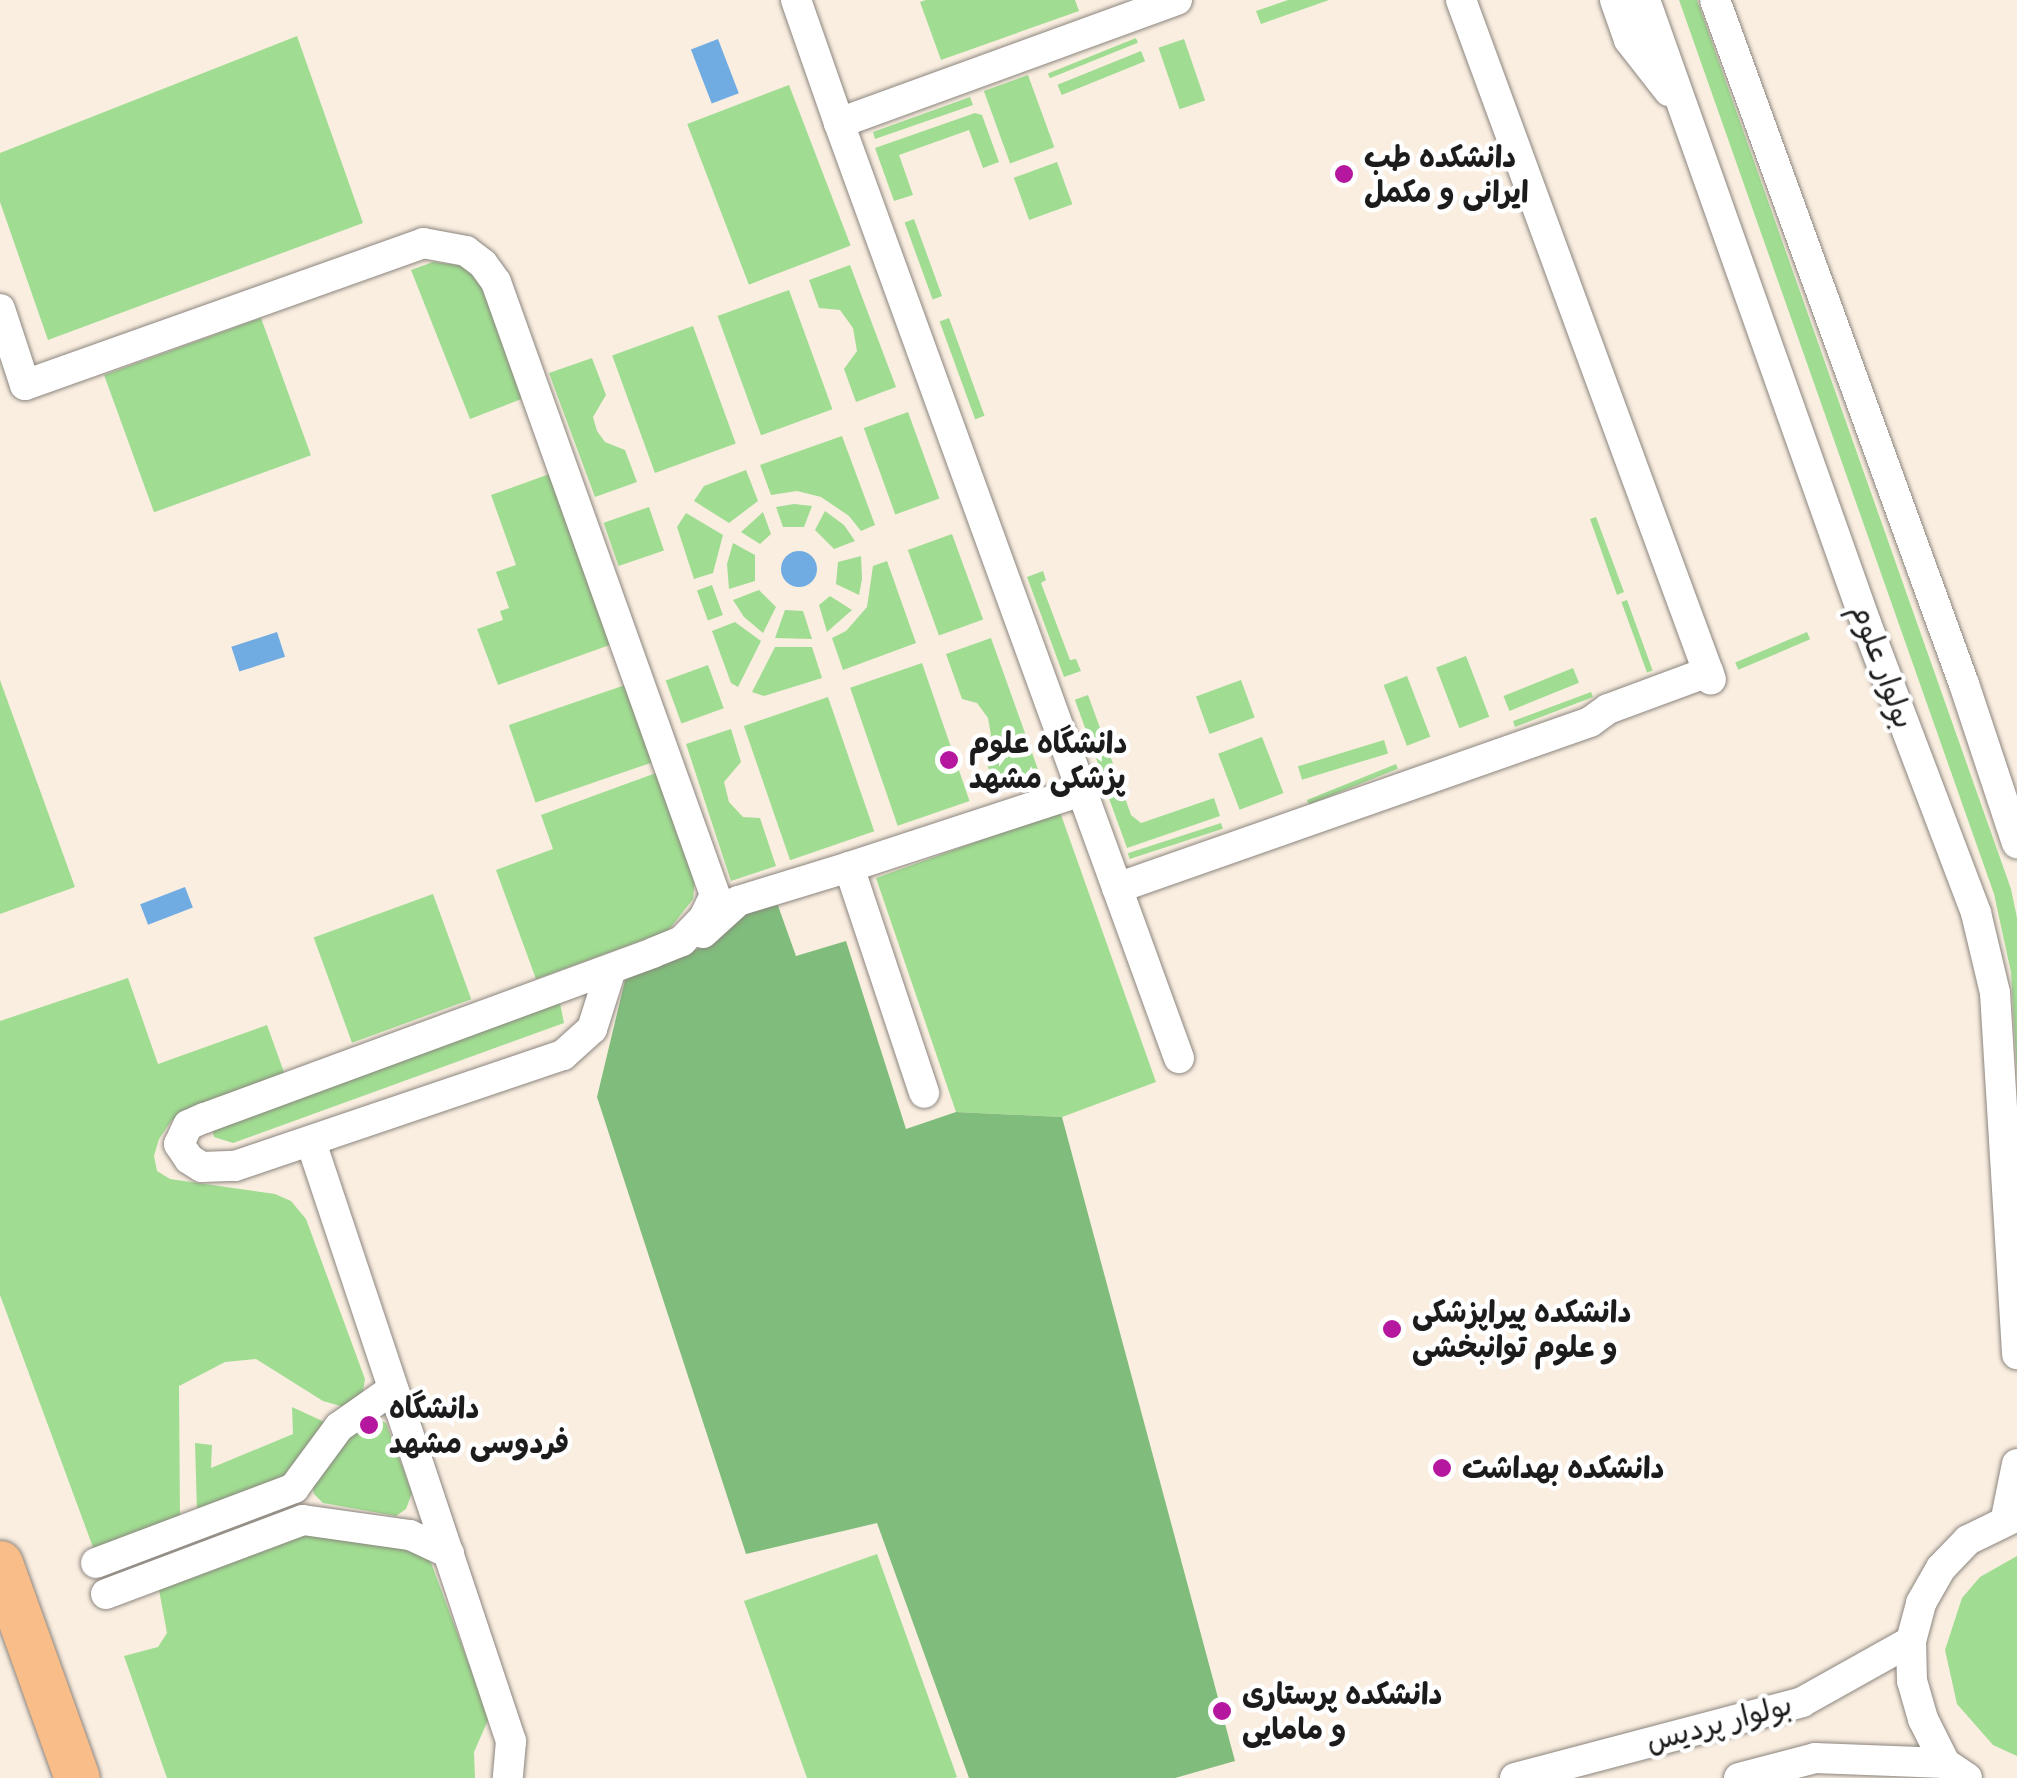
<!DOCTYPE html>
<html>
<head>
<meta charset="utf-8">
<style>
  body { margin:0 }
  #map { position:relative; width:2017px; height:1778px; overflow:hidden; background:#faeee1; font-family:Sriracha,"Playpen Sans Arabic",sans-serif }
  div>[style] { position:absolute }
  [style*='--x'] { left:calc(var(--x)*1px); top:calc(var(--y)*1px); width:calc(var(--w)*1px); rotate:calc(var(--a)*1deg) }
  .green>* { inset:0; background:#a0dd92; transform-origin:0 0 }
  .forest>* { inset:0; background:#80bc7c }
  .water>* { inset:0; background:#70ace2; transform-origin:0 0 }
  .round { border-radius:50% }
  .roads { filter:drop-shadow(0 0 2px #8b857e) drop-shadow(0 0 2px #8b857e) }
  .minor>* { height:30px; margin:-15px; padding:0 15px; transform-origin:15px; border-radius:15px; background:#fff }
  .highway>* { height:45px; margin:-22.5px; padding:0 22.5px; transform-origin:22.5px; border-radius:22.5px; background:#f8bd89 }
  .dots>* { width:28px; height:28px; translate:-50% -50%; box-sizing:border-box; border:5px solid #fff; border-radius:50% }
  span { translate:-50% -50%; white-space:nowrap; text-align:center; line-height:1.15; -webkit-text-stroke:9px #fff; paint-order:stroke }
  .poi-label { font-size:30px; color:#1c1c1c; font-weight:700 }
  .left { translate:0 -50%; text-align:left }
  .street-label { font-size:30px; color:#1c1c1c }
</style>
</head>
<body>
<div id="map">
  <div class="green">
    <div style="clip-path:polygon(926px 0,1075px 0,1079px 11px,941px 60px,920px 2px)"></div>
    <div style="clip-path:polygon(1288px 0,1329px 0,1261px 24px,1256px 11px)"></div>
    <div style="clip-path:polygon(1679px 0,1697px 0,2011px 889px,2017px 918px,2017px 1076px,2011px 972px,1994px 894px)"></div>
    <div style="clip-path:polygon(297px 36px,363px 223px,48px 340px,0 202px,0 153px)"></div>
    <div style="left:1136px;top:38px;width:5px;height:95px;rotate:68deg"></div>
    <div style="left:1184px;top:39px;width:65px;height:27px;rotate:71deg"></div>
    <div style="left:1141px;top:51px;width:11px;height:90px;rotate:68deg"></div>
    <div style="left:1028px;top:75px;width:77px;height:47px;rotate:70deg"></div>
    <div style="left:789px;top:85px;width:172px;height:109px;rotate:69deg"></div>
    <div style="clip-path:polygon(970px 97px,973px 105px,875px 139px,873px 132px)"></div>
    <div style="clip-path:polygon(975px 113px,982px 115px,999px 162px,983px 168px,969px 130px,899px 155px,913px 195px,894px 201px,875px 148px)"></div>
    <div style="left:1057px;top:162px;width:45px;height:46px;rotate:70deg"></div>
    <div style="left:914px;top:219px;width:82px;height:10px;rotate:70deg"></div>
    <div style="clip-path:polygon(433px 262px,465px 266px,477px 276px,529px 396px,470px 419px,411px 270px)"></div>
    <div style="clip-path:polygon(850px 265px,896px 387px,856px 402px,844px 369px,857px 351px,853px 328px,840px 310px,819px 308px,809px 280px)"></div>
    <div style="left:789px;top:290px;width:127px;height:76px;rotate:70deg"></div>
    <div style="left:261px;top:318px;width:146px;height:167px;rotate:70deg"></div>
    <div style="left:949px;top:318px;width:104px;height:10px;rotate:70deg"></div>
    <div style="left:693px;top:326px;width:125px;height:86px;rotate:70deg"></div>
    <div style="clip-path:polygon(592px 358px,606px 395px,593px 417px,597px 431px,605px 442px,625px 450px,637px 482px,595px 497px,549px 373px)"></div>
    <div style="left:908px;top:412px;width:92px;height:47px;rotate:70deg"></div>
    <div style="clip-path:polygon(842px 436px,875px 525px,861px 531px,849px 516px,821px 497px,797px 491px,771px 495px,760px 465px)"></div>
    <div style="clip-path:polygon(746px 470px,758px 501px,729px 523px,694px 501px,704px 486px)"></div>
    <div style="clip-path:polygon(555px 472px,618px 642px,498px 685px,477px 629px,503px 620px,500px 611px,509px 608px,496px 572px,516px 565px,491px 495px)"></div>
    <div style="clip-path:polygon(794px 504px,812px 506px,804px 527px,783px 527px,776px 507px)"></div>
    <div style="left:649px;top:507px;width:46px;height:48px;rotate:71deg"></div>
    <div style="clip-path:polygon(825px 511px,844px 525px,855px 541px,834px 549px,815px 530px)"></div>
    <div style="clip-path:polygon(763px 512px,771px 534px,760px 544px,741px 532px)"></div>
    <div style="clip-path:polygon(686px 513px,723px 535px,713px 573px,694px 579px,677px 527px)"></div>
    <div style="clip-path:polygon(1596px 517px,1624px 592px,1617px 595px,1590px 519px)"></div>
    <div style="left:952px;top:534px;width:91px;height:47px;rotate:70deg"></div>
    <div style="clip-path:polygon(733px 543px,755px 555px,755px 581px,729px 589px,727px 564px)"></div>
    <div style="clip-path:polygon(861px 556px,862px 579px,859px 595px,836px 584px,838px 562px)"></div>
    <div style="clip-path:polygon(887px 561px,916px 643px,843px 670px,832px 638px,846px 631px,867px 607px,873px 566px)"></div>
    <div style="clip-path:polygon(1043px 571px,1046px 580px,1041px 583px,1070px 660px,1076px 659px,1081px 671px,1064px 677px,1027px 577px)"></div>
    <div style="left:712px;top:585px;width:32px;height:16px;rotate:70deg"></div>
    <div style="clip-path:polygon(759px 590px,776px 607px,763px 633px,744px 617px,733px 600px)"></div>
    <div style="clip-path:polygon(830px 596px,852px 610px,827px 632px,819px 605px)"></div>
    <div style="left:1627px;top:600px;width:75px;height:6px;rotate:70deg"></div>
    <div style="clip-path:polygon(785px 610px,803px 611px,812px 639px,775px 638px)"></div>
    <div style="clip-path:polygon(735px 622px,761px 641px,738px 687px,731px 683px,712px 631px)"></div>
    <div style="left:1807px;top:632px;width:8px;height:78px;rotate:67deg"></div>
    <div style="clip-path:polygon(991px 638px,1040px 775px,996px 790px,982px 750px,991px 735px,988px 718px,977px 703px,962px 699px,946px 654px)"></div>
    <div style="clip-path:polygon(775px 647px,812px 647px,822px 678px,764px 696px,752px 692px)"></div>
    <div style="left:1466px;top:656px;width:65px;height:32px;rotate:69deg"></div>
    <div style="left:922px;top:663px;width:146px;height:76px;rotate:71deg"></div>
    <div style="left:708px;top:665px;width:46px;height:45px;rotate:70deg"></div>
    <div style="left:1573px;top:668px;width:16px;height:75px;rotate:68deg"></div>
    <div style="left:1407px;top:676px;width:65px;height:25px;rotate:69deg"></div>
    <div style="clip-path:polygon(0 680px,75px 887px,0 914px)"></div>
    <div style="left:1241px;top:680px;width:40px;height:48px;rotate:70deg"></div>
    <div style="left:628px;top:684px;width:82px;height:126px;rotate:71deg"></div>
    <div style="clip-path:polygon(1591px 692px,1593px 697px,1515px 727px,1513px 721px)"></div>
    <div style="left:1088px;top:695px;width:77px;height:14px;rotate:70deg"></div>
    <div style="left:828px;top:697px;width:142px;height:89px;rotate:71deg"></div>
    <div style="clip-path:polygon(731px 729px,741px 762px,724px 782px,729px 802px,743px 817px,760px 818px,776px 866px,731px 881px,686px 744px)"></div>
    <div style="left:1262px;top:737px;width:60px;height:47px;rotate:69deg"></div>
    <div style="left:1384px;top:740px;width:14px;height:90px;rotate:73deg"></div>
    <div style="left:1396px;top:764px;width:5px;height:96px;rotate:68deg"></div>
    <div style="clip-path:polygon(656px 773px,695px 878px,693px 899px,668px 931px,536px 979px,496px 870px,553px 849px,541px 815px)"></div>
    <div style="clip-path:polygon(1122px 789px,1131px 815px,1141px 823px,1214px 798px,1220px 816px,1127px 848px,1107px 793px)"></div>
    <div style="clip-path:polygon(1060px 812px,1156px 1082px,1062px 1117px,956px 1112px,876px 878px)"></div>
    <div style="left:1221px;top:823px;width:6px;height:98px;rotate:72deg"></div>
    <div style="left:433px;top:894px;width:112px;height:127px;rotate:70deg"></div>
    <div style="clip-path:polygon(128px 978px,158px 1064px,267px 1025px,285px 1075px,172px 1120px,159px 1139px,154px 1156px,157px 1171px,170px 1179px,275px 1194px,291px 1201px,306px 1219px,365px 1379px,362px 1397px,344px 1407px,323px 1401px,256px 1359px,225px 1362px,179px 1386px,180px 1519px,94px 1550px,0 1295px,0 1021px)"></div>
    <div style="clip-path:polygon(560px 1003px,564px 1023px,233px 1143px,214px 1137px,212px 1129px)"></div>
    <div style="clip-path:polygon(292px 1407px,329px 1424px,292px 1478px,197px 1512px,195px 1443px,212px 1445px,211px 1468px,293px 1434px)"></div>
    <div style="clip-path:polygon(375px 1417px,386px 1423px,412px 1493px,406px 1509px,396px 1516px,323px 1503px,314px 1494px,312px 1484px,337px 1447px)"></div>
    <div style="clip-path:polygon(323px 1531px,419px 1547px,430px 1560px,489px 1718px,474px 1752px,475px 1778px,167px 1778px,124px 1656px,158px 1647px,167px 1633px,159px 1590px,283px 1539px)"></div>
    <div style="clip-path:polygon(877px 1554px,957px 1777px,954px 1778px,807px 1778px,744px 1601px)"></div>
    <div style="clip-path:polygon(2017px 1556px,2017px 1756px,1993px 1745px,1957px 1704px,1945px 1650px,1962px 1598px,1980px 1577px)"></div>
  </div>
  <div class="forest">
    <div style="clip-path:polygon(776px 900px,796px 956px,846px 941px,906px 1129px,956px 1112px,1062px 1117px,1235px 1761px,1175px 1778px,969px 1778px,877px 1523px,746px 1554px,597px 1097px,626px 976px,714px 943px,737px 911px)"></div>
  </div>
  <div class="water">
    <div style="left:718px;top:39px;width:58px;height:29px;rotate:69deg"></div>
    <div class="round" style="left:781px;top:551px;width:36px;height:36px"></div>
    <div style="left:277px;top:632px;width:26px;height:48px;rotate:72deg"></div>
    <div style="left:185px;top:887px;width:22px;height:48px;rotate:69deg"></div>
  </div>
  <div class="roads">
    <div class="minor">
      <div style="--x:796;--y:0;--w:130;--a:70.7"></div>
      <div style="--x:1177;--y:0;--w:360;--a:160"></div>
      <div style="--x:839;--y:123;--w:995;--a:70.02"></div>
      <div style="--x:1461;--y:0;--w:724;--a:69.81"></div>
      <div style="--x:1615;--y:0;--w:42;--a:70.7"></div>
      <div style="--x:1629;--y:40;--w:65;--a:51.9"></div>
      <div style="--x:1645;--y:0;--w:661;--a:70.47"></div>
      <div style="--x:1866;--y:623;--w:310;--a:69.2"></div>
      <div style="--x:1976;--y:913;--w:82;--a:76.6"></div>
      <div style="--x:1995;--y:993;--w:362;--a:86.5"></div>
      <div style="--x:1715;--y:0;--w:728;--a:70"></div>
      <div style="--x:1964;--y:684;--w:168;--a:71.6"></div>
      <div style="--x:0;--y:309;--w:80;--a:71.8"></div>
      <div style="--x:25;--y:385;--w:423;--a:-19.6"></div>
      <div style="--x:423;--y:243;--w:44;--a:10.5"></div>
      <div style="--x:466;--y:251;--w:21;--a:37"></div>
      <div style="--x:483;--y:264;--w:22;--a:54"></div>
      <div style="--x:496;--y:282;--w:651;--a:70.34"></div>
      <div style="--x:715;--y:895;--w:25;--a:116"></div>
      <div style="--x:704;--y:918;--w:32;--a:134"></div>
      <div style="--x:682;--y:941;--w:31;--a:158"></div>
      <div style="--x:653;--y:953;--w:478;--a:159.8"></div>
      <div style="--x:204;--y:1118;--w:17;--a:156"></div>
      <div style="--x:188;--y:1125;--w:21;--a:115"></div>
      <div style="--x:179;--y:1144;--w:18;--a:56"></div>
      <div style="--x:189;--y:1159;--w:15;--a:32"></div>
      <div style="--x:202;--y:1167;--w:33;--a:-2"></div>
      <div style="--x:235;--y:1166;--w:346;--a:-18.7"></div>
      <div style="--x:563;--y:1055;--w:39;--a:-42"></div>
      <div style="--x:592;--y:1029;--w:63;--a:-72.4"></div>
      <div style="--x:849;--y:867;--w:245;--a:-18.1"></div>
      <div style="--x:1117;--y:888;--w:501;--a:-19.34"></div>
      <div style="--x:1590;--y:722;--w:22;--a:-36"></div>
      <div style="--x:1608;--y:709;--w:107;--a:-20.3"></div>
      <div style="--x:703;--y:933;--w:47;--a:-42.4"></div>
      <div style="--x:738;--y:901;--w:116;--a:-17"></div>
      <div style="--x:849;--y:867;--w:238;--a:71.6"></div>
      <div style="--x:311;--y:1142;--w:632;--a:71.54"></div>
      <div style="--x:511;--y:1741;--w:37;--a:95"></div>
      <div style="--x:2006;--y:1518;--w:55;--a:-78.5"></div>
      <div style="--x:96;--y:1563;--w:212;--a:-20.7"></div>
      <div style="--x:294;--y:1488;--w:76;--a:-53.6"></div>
      <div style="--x:339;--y:1427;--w:66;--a:-35.1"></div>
      <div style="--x:106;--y:1594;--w:210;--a:-20.6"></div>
      <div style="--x:303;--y:1520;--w:108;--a:8"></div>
      <div style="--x:410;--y:1535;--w:43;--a:24.8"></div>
      <div style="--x:1515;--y:1778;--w:297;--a:-14.8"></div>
      <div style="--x:1802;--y:1702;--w:125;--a:-29.2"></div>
      <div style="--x:1739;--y:1778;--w:79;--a:-14.7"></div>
      <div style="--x:1815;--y:1758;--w:130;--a:2.2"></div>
      <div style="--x:1967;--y:1778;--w:27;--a:-146"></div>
      <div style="--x:1945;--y:1763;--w:49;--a:-116.6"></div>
      <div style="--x:1923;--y:1719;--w:40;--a:-106"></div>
      <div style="--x:1912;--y:1681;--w:40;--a:-91.4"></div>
      <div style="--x:1911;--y:1641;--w:39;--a:-75"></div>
      <div style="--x:1921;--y:1603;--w:40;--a:-60.3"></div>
      <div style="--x:1941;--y:1568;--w:39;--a:-46"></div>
      <div style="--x:1968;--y:1540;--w:55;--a:-26.1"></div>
    </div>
    <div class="highway">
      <div style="--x:0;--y:1563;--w:228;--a:70.3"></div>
    </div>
  </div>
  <div class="dots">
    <div style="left:1344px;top:174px;background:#b5179e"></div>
    <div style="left:949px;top:760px;background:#b5179e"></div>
    <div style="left:1392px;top:1329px;background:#b5179e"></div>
    <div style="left:369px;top:1425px;background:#b5179e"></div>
    <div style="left:1442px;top:1468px;background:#b5179e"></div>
    <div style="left:1222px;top:1711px;background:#b5179e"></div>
  </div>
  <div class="poi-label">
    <span class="left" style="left:1364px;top:174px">دانشکده طب<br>ایرانی و مکمل</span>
    <span class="left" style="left:969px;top:760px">دانشگاه علوم<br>پزشکی مشهد</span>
    <span class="left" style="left:1412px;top:1329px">دانشکده پیراپزشکی<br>و علوم توانبخشی</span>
    <span class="left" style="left:389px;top:1425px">دانشگاه<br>فردوسی مشهد</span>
    <span class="left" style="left:1462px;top:1468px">دانشکده بهداشت</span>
    <span class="left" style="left:1242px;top:1711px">دانشکده پرستاری<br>و مامایی</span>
  </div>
  <div class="street-label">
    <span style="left:1883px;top:666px;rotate:70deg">بولوار علوم</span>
    <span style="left:1719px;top:1723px;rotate:-15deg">بولوار پردیس</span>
  </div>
</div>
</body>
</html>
